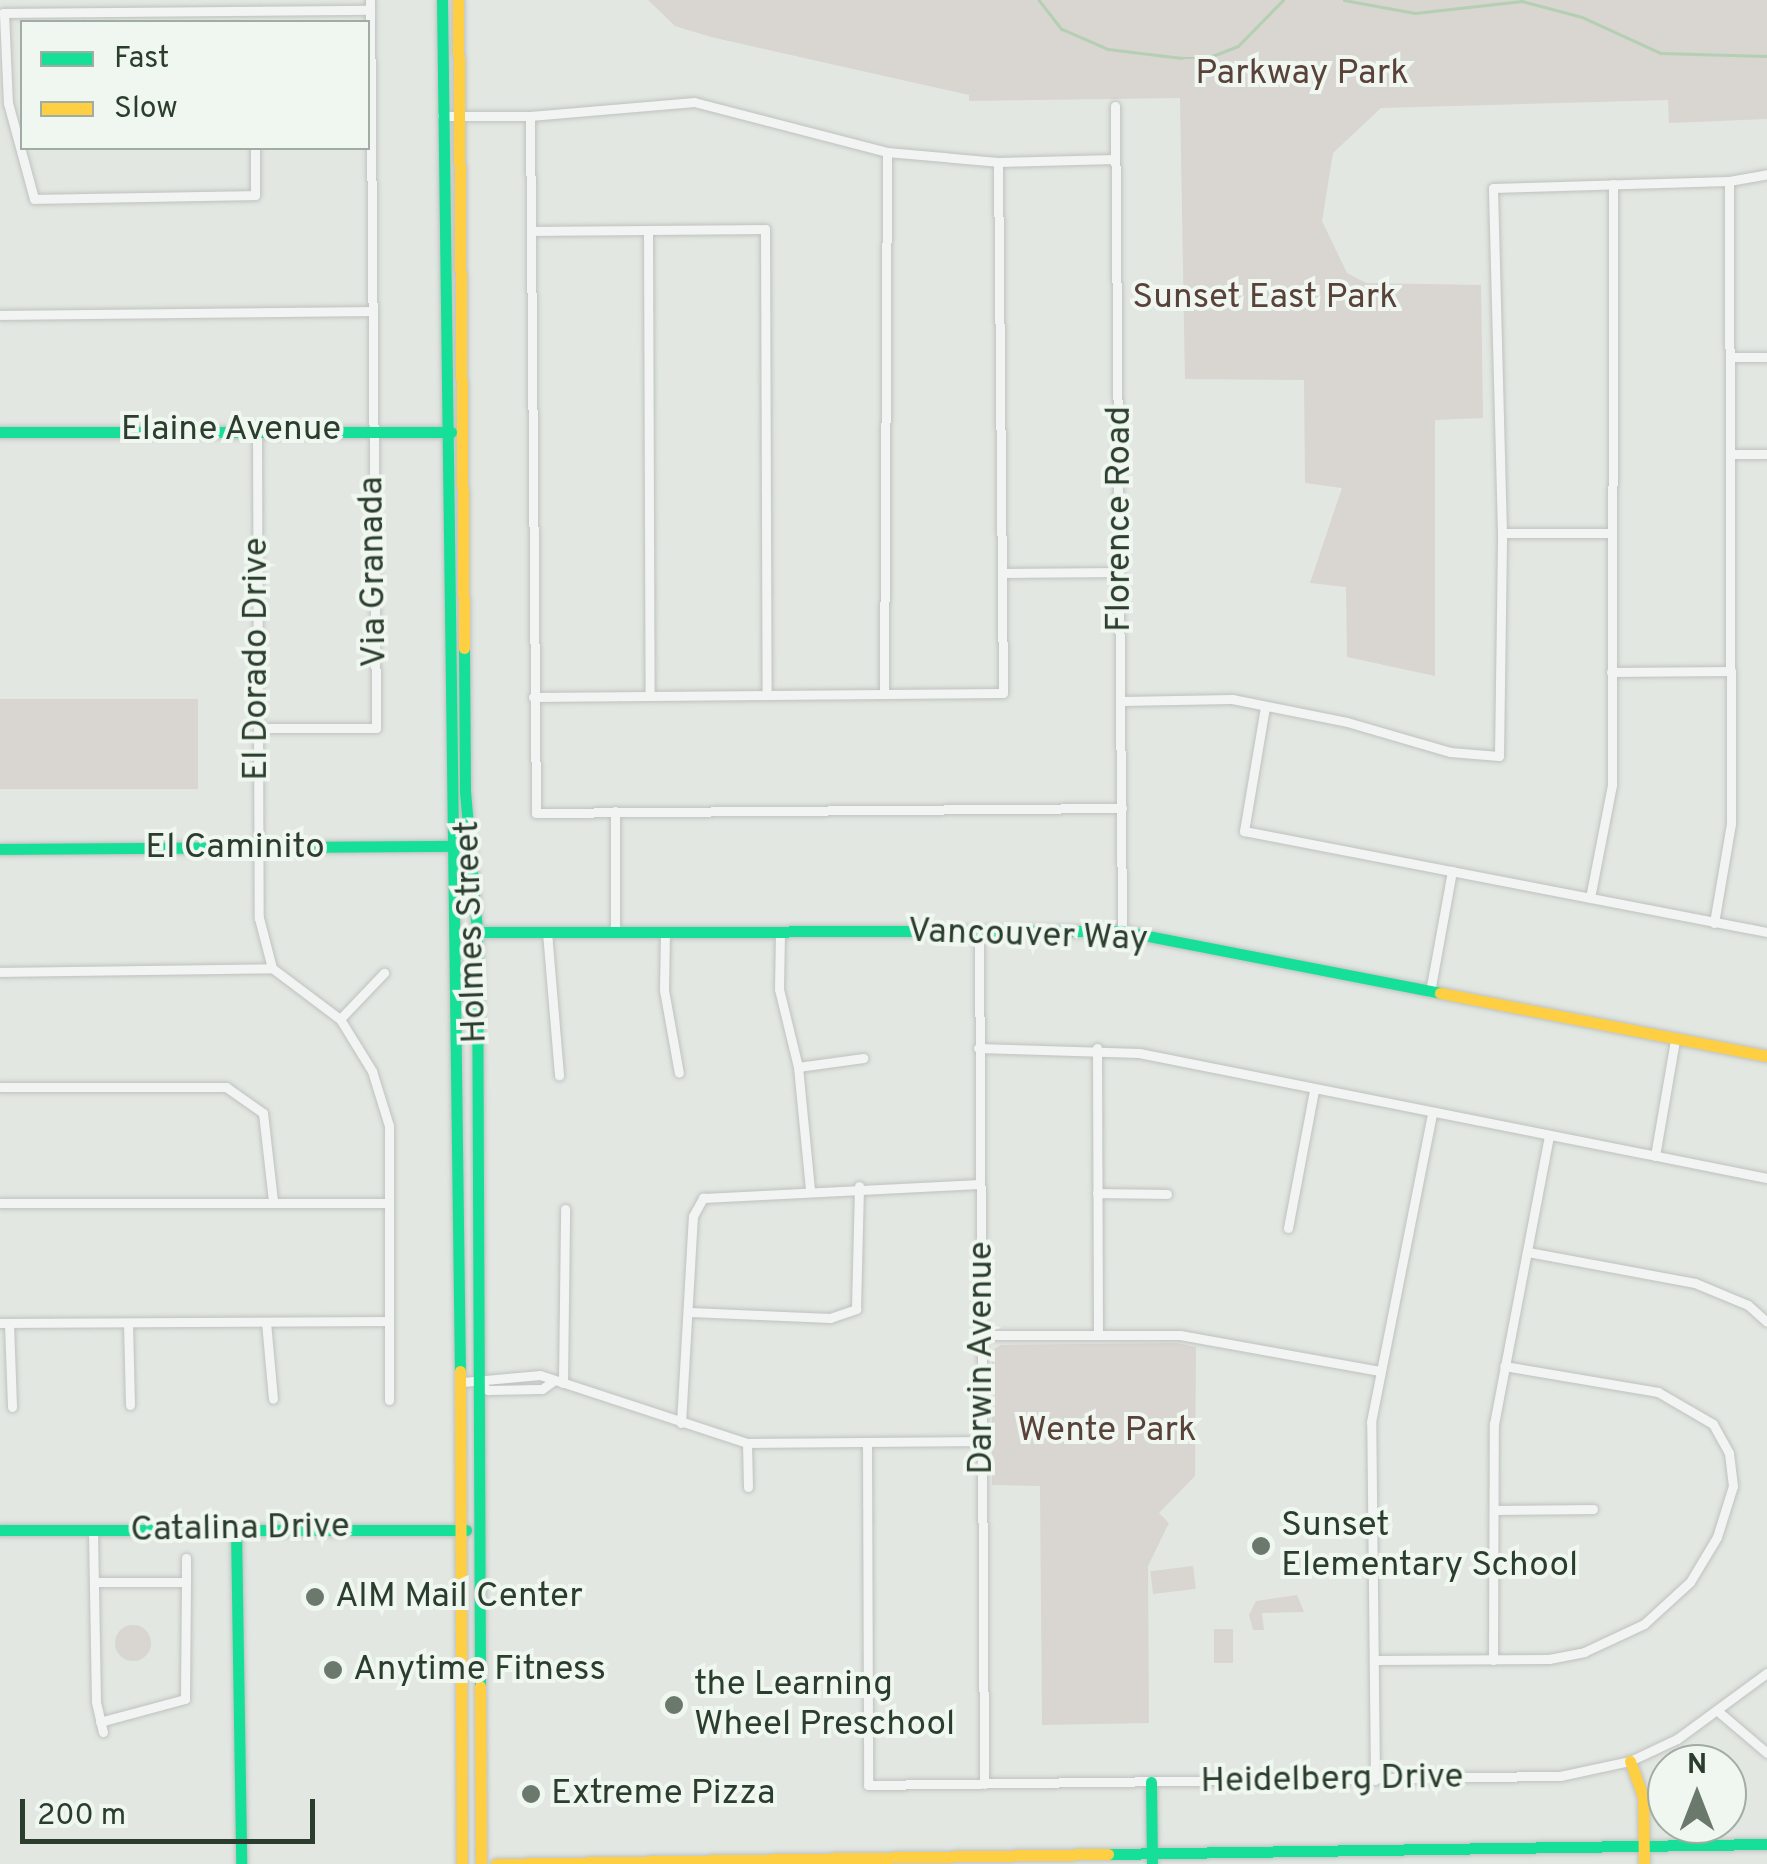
<!DOCTYPE html>
<html>
<head>
<meta charset="utf-8">
<style>
  body { margin:0 }
  #map { position:relative; width:1767px; height:1864px; overflow:hidden; background:#e2e7e2; font-family:Overpass,sans-serif }
  div>[style] { position:absolute }
  [style*='--x'] { left:calc(var(--x)*1px); top:calc(var(--y)*1px); width:calc(var(--w)*1px); rotate:calc(var(--a)*1deg) }
  .green>* { inset:0; background:#d9d5d1; transform-origin:0 0 }
  .round { border-radius:50% }
  .stream>* { height:2.5px; margin:-1.25px; padding:0 1.25px; transform-origin:1.25px; border-radius:1.25px; background:#b4cfb3 }
  .roads { filter:drop-shadow(0 0 2px #bfc2bf) drop-shadow(0 0 2px #bfc2bf) }
  .street>* { height:9px; margin:-4.5px; padding:0 4.5px; transform-origin:4.5px; border-radius:4.5px; background:#f1f4f2 }
  .fast>* { height:11px; margin:-5.5px; padding:0 5.5px; transform-origin:5.5px; border-radius:5.5px; background:#16e098 }
  .slow>* { height:11px; margin:-5.5px; padding:0 5.5px; transform-origin:5.5px; border-radius:5.5px; background:#ffcf43 }
  .dots>* { width:28px; height:28px; translate:-50% -50%; box-sizing:border-box; border:5px solid #f0f6f0; border-radius:50% }
  span { translate:-50% -50%; white-space:nowrap; text-align:center; line-height:1.15; -webkit-text-stroke:8px #f0f6f0; paint-order:stroke }
  .park-label { font-size:35px; color:#594239 }
  .street-label { font-size:35px; color:#2b3e2d }
  .poi-label { font-size:35px; color:#2b3e2d }
  .left { translate:0 -50%; text-align:left }
  .legend { position:absolute; left:20px; top:20px; width:350px; height:130px; box-sizing:border-box; background:#f0f6f0; border:2px solid #a1aca2; margin:0; padding:12px 18px; list-style:none; font-size:30px; color:#2b3e2d }
  .legend li { display:flex; align-items:center; gap:20px; height:50px }
  .legend b { width:50px; border:2px solid #a1aca2 }
  .north { position:absolute; left:1647px; top:1744px; width:100px; height:100px; box-sizing:border-box; background:#f0f6f0; border:2px solid #a1aca2; border-radius:50%; rotate:0deg; font-size:28px; font-weight:700; line-height:40px; text-align:center; color:#2b3e2d }
  .north::after { content:''; display:block; margin:auto; width:35px; height:45px; background:#6b796c; clip-path:polygon(50% 0,100% 100%,50% 72%,0 100%) }
  .scale { position:absolute; left:20px; top:1799px; width:295px; height:45px; box-sizing:border-box; border:5px solid #2b3e2d; border-top:0; padding-left:12px; font-size:30px; line-height:35px; white-space:nowrap; color:#2b3e2d; -webkit-text-stroke:8px #f0f6f0; paint-order:stroke }
</style>
</head>
<body>
<div id="map">
  <div class="green">
    <div style="clip-path:polygon(648px 0,1767px 0,1767px 119px,1669px 123px,1668px 100px,1381px 108px,1333px 153px,1322px 221px,1347px 273px,1366px 283px,1481px 285px,1483px 418px,1435px 420px,1435px 676px,1347px 657px,1346px 587px,1310px 583px,1342px 488px,1305px 483px,1304px 380px,1185px 379px,1180px 98px,969px 101px,969px 95px,711px 37px,675px 26px)"></div>
    <div style="left:0;top:699px;width:198px;height:90px"></div>
    <div style="clip-path:polygon(1177px 1343px,1196px 1347px,1195px 1476px,1159px 1513px,1169px 1523px,1148px 1566px,1149px 1723px,1042px 1725px,1040px 1486px,992px 1485px,992px 1350px,1001px 1345px)"></div>
    <div style="left:1193px;top:1566px;width:23px;height:43px;rotate:83deg"></div>
    <div style="clip-path:polygon(1297px 1595px,1304px 1612px,1262px 1613px,1264px 1630px,1253px 1630px,1249px 1615px,1256px 1601px)"></div>
    <div class="round" style="left:115px;top:1625px;width:36px;height:36px"></div>
    <div style="left:1214px;top:1629px;width:19px;height:34px"></div>
  </div>
  <div class="stream">
    <div style="--x:1039;--y:0;--w:37;--a:52"></div>
    <div style="--x:1062;--y:29;--w:50;--a:23.5"></div>
    <div style="--x:1108;--y:49;--w:74;--a:7"></div>
    <div style="--x:1181;--y:58;--w:26;--a:0"></div>
    <div style="--x:1207;--y:58;--w:33;--a:-21"></div>
    <div style="--x:1238;--y:46;--w:64;--a:-45.6"></div>
    <div style="--x:1344;--y:0;--w:72;--a:10.4"></div>
    <div style="--x:1415;--y:13;--w:108;--a:-6.4"></div>
    <div style="--x:1522;--y:1;--w:62;--a:14.9"></div>
    <div style="--x:1582;--y:17;--w:87;--a:24.5"></div>
    <div style="--x:1661;--y:53;--w:106;--a:1.6"></div>
  </div>
  <div class="roads">
    <div class="street">
      <div style="--x:3;--y:13;--w:367;--a:-0.5"></div>
      <div style="--x:4;--y:13;--w:90;--a:87.5"></div>
      <div style="--x:8;--y:103;--w:99;--a:74.8"></div>
      <div style="--x:34;--y:199;--w:221;--a:-1"></div>
      <div style="--x:255;--y:195;--w:47;--a:-90"></div>
      <div style="--x:1115;--y:106;--w:825;--a:89.51"></div>
      <div style="--x:442;--y:116;--w:88;--a:0"></div>
      <div style="--x:530;--y:116;--w:165;--a:-4.9"></div>
      <div style="--x:694;--y:102;--w:199;--a:14.5"></div>
      <div style="--x:887;--y:152;--w:111;--a:5.1"></div>
      <div style="--x:998;--y:162;--w:117;--a:-1.5"></div>
      <div style="--x:530;--y:116;--w:697;--a:89.51"></div>
      <div style="--x:536;--y:813;--w:586;--a:-0.49"></div>
      <div style="--x:531;--y:231;--w:234;--a:-0.5"></div>
      <div style="--x:765;--y:229;--w:465;--a:89.8"></div>
      <div style="--x:648;--y:231;--w:463;--a:89.8"></div>
      <div style="--x:0;--y:315;--w:371;--a:-0.6"></div>
      <div style="--x:1732;--y:357;--w:35;--a:0"></div>
      <div style="--x:257;--y:430;--w:488;--a:89.8"></div>
      <div style="--x:259;--y:918;--w:52;--a:75.4"></div>
      <div style="--x:272;--y:968;--w:85;--a:36.9"></div>
      <div style="--x:340;--y:1019;--w:61;--a:58.4"></div>
      <div style="--x:372;--y:1071;--w:58;--a:72.8"></div>
      <div style="--x:389;--y:1126;--w:274;--a:90"></div>
      <div style="--x:1731;--y:454;--w:36;--a:0"></div>
      <div style="--x:1502;--y:533;--w:107;--a:0"></div>
      <div style="--x:1004;--y:573;--w:115;--a:-0.5"></div>
      <div style="--x:1611;--y:672;--w:120;--a:-0.5"></div>
      <div style="--x:884;--y:693;--w:541;--a:-89.68"></div>
      <div style="--x:533;--y:697;--w:470;--a:-0.5"></div>
      <div style="--x:1003;--y:693;--w:531;--a:-90.54"></div>
      <div style="--x:1121;--y:701;--w:111;--a:-1"></div>
      <div style="--x:1232;--y:699;--w:117;--a:11.3"></div>
      <div style="--x:1347;--y:722;--w:107;--a:16.2"></div>
      <div style="--x:1450;--y:752;--w:49;--a:4.7"></div>
      <div style="--x:1499;--y:756;--w:223;--a:-89.2"></div>
      <div style="--x:1502;--y:533;--w:345;--a:-91.5"></div>
      <div style="--x:1493;--y:188;--w:236;--a:-1.7"></div>
      <div style="--x:1729;--y:181;--w:39;--a:-10"></div>
      <div style="--x:1265;--y:707;--w:126;--a:99.6"></div>
      <div style="--x:1244;--y:831;--w:533;--a:10.93"></div>
      <div style="--x:259;--y:728;--w:117;--a:0"></div>
      <div style="--x:376;--y:728;--w:728;--a:-90.47"></div>
      <div style="--x:615;--y:811;--w:120;--a:90"></div>
      <div style="--x:1590;--y:898;--w:115;--a:-79"></div>
      <div style="--x:1612;--y:785;--w:601;--a:-89.9"></div>
      <div style="--x:1714;--y:923;--w:100;--a:-80.3"></div>
      <div style="--x:1731;--y:824;--w:643;--a:-90.18"></div>
      <div style="--x:979;--y:931;--w:853;--a:89.66"></div>
      <div style="--x:547;--y:932;--w:144;--a:85.2"></div>
      <div style="--x:665;--y:932;--w:58;--a:91"></div>
      <div style="--x:664;--y:990;--w:84;--a:79.8"></div>
      <div style="--x:780;--y:932;--w:57;--a:91"></div>
      <div style="--x:779;--y:989;--w:80;--a:76.3"></div>
      <div style="--x:798;--y:1067;--w:123;--a:84.4"></div>
      <div style="--x:0;--y:972;--w:272;--a:-0.8"></div>
      <div style="--x:1430;--y:992;--w:123;--a:-79.7"></div>
      <div style="--x:340;--y:1019;--w:64;--a:-46.3"></div>
      <div style="--x:978;--y:1048;--w:161;--a:1.8"></div>
      <div style="--x:1139;--y:1053;--w:640;--a:11.26"></div>
      <div style="--x:1097;--y:1048;--w:287;--a:89.8"></div>
      <div style="--x:798;--y:1067;--w:66;--a:-7.9"></div>
      <div style="--x:0;--y:1087;--w:226;--a:0"></div>
      <div style="--x:226;--y:1087;--w:45;--a:35.1"></div>
      <div style="--x:263;--y:1113;--w:89;--a:83.5"></div>
      <div style="--x:1655;--y:1156;--w:118;--a:-80.2"></div>
      <div style="--x:1097;--y:1193;--w:70;--a:0.8"></div>
      <div style="--x:0;--y:1203;--w:389;--a:0"></div>
      <div style="--x:1288;--y:1228;--w:140;--a:-79.3"></div>
      <div style="--x:1528;--y:1252;--w:170;--a:10.5"></div>
      <div style="--x:1695;--y:1283;--w:57;--a:22.5"></div>
      <div style="--x:1748;--y:1305;--w:25;--a:42"></div>
      <div style="--x:690;--y:1312;--w:140;--a:2.5"></div>
      <div style="--x:830;--y:1318;--w:28;--a:-19"></div>
      <div style="--x:856;--y:1309;--w:123;--a:-88.6"></div>
      <div style="--x:266;--y:1322;--w:77;--a:84.8"></div>
      <div style="--x:0;--y:1323;--w:389;--a:-0.3"></div>
      <div style="--x:128;--y:1323;--w:82;--a:88.6"></div>
      <div style="--x:9;--y:1324;--w:83;--a:87.9"></div>
      <div style="--x:984;--y:1335;--w:196;--a:0"></div>
      <div style="--x:1180;--y:1335;--w:203;--a:10.2"></div>
      <div style="--x:463;--y:1382;--w:77;--a:-5.2"></div>
      <div style="--x:540;--y:1375;--w:218;--a:18.2"></div>
      <div style="--x:747;--y:1443;--w:235;--a:-0.5"></div>
      <div style="--x:477;--y:1382;--w:14;--a:36"></div>
      <div style="--x:488;--y:1390;--w:54;--a:-1.1"></div>
      <div style="--x:542;--y:1389;--w:12;--a:-35"></div>
      <div style="--x:563;--y:1383;--w:174;--a:-89.3"></div>
      <div style="--x:681;--y:1423;--w:207;--a:-86.7"></div>
      <div style="--x:693;--y:1216;--w:21;--a:-61"></div>
      <div style="--x:703;--y:1198;--w:277;--a:-2.9"></div>
      <div style="--x:867;--y:1442;--w:343;--a:89.8"></div>
      <div style="--x:868;--y:1785;--w:692;--a:-0.75"></div>
      <div style="--x:1560;--y:1776;--w:72;--a:-12.1"></div>
      <div style="--x:1630;--y:1761;--w:52;--a:-25.1"></div>
      <div style="--x:1677;--y:1739;--w:112;--a:-36.3"></div>
      <div style="--x:747;--y:1443;--w:44;--a:88.7"></div>
      <div style="--x:1496;--y:1510;--w:97;--a:-0.6"></div>
      <div style="--x:93;--y:1531;--w:171;--a:89"></div>
      <div style="--x:96;--y:1702;--w:31;--a:77"></div>
      <div style="--x:186;--y:1558;--w:24;--a:90"></div>
      <div style="--x:94;--y:1582;--w:92;--a:0"></div>
      <div style="--x:186;--y:1582;--w:117;--a:90.5"></div>
      <div style="--x:185;--y:1699;--w:88;--a:164.9"></div>
      <div style="--x:1375;--y:1660;--w:174;--a:-0.3"></div>
      <div style="--x:1549;--y:1659;--w:36;--a:-11"></div>
      <div style="--x:1584;--y:1652;--w:66;--a:-25"></div>
      <div style="--x:1644;--y:1624;--w:62;--a:-42.4"></div>
      <div style="--x:1690;--y:1582;--w:52;--a:-59"></div>
      <div style="--x:1717;--y:1537;--w:53;--a:-72.6"></div>
      <div style="--x:1733;--y:1486;--w:33;--a:-97"></div>
      <div style="--x:1729;--y:1453;--w:33;--a:-119"></div>
      <div style="--x:1713;--y:1424;--w:64;--a:-149.8"></div>
      <div style="--x:1658;--y:1392;--w:156;--a:-170.4"></div>
      <div style="--x:1493;--y:1660;--w:236;--a:-89.8"></div>
      <div style="--x:1494;--y:1424;--w:294;--a:-79.2"></div>
      <div style="--x:1720;--y:1713;--w:62;--a:40.4"></div>
      <div style="--x:1375;--y:1780;--w:358;--a:-90.6"></div>
      <div style="--x:1371;--y:1422;--w:315;--a:-78.8"></div>
    </div>
    <div class="fast">
      <div style="--x:442;--y:0;--w:1371;--a:89.25"></div>
      <div style="--x:0;--y:432;--w:451;--a:0"></div>
      <div style="--x:464;--y:648;--w:143;--a:89.6"></div>
      <div style="--x:465;--y:791;--w:142;--a:85.1"></div>
      <div style="--x:477;--y:932;--w:754;--a:89.77"></div>
      <div style="--x:0;--y:849;--w:461;--a:-0.4"></div>
      <div style="--x:473;--y:932;--w:649;--a:-0.09"></div>
      <div style="--x:1122;--y:931;--w:324;--a:11"></div>
      <div style="--x:236;--y:1529;--w:335;--a:89.1"></div>
      <div style="--x:0;--y:1530;--w:466;--a:0"></div>
      <div style="--x:1151;--y:1782;--w:81;--a:89.3"></div>
      <div style="--x:1108;--y:1854;--w:659;--a:-0.87"></div>
    </div>
    <div class="slow">
      <div style="--x:458;--y:0;--w:648;--a:89.47"></div>
      <div style="--x:1440;--y:993;--w:333;--a:10.9"></div>
      <div style="--x:460;--y:1371;--w:493;--a:89.8"></div>
      <div style="--x:480;--y:1686;--w:178;--a:89.7"></div>
      <div style="--x:1630;--y:1761;--w:37;--a:70"></div>
      <div style="--x:1643;--y:1796;--w:68;--a:89.2"></div>
      <div style="--x:496;--y:1864;--w:612;--a:-0.94"></div>
    </div>
  </div>
  <div class="dots">
    <div style="left:1261px;top:1546px;background:#6b796c"></div>
    <div style="left:315px;top:1597px;background:#6b796c"></div>
    <div style="left:333px;top:1670px;background:#6b796c"></div>
    <div style="left:674px;top:1705px;background:#6b796c"></div>
    <div style="left:531px;top:1794px;background:#6b796c"></div>
  </div>
  <div class="park-label">
    <span style="left:1302px;top:74px">Parkway Park</span>
    <span style="left:1265px;top:298px">Sunset East Park</span>
    <span style="left:1107px;top:1431px">Wente Park</span>
  </div>
  <div class="street-label">
    <span style="left:231px;top:430px">Elaine Avenue</span>
    <span style="left:1120px;top:519px;rotate:-90deg">Florence Road</span>
    <span style="left:374px;top:572px;rotate:-91deg">Via Granada</span>
    <span style="left:257px;top:659px;rotate:-90deg">El Dorado Drive</span>
    <span style="left:235px;top:848px">El Caminito</span>
    <span style="left:472px;top:932px;rotate:-92deg">Holmes Street</span>
    <span style="left:1028px;top:936px;rotate:2deg">Vancouver Way</span>
    <span style="left:982px;top:1358px;rotate:-90deg">Darwin Avenue</span>
    <span style="left:240px;top:1529px;rotate:-1deg">Catalina Drive</span>
    <span style="left:1332px;top:1780px;rotate:-1deg">Heidelberg Drive</span>
  </div>
  <div class="poi-label">
    <span class="left" style="left:1281px;top:1546px">Sunset<br>Elementary School</span>
    <span class="left" style="left:335px;top:1597px">AIM Mail Center</span>
    <span class="left" style="left:353px;top:1670px">Anytime Fitness</span>
    <span class="left" style="left:694px;top:1705px">the Learning<br>Wheel Preschool</span>
    <span class="left" style="left:551px;top:1794px">Extreme Pizza</span>
  </div>
  <ul class="legend">
  <li><b style="height:12px;background:#16e098"></b>Fast</li>
  <li><b style="height:12px;background:#ffcf43"></b>Slow</li>
  </ul>
  <div class="north">N</div>
  <div class="scale">200 m</div>
</div>
</body>
</html>
